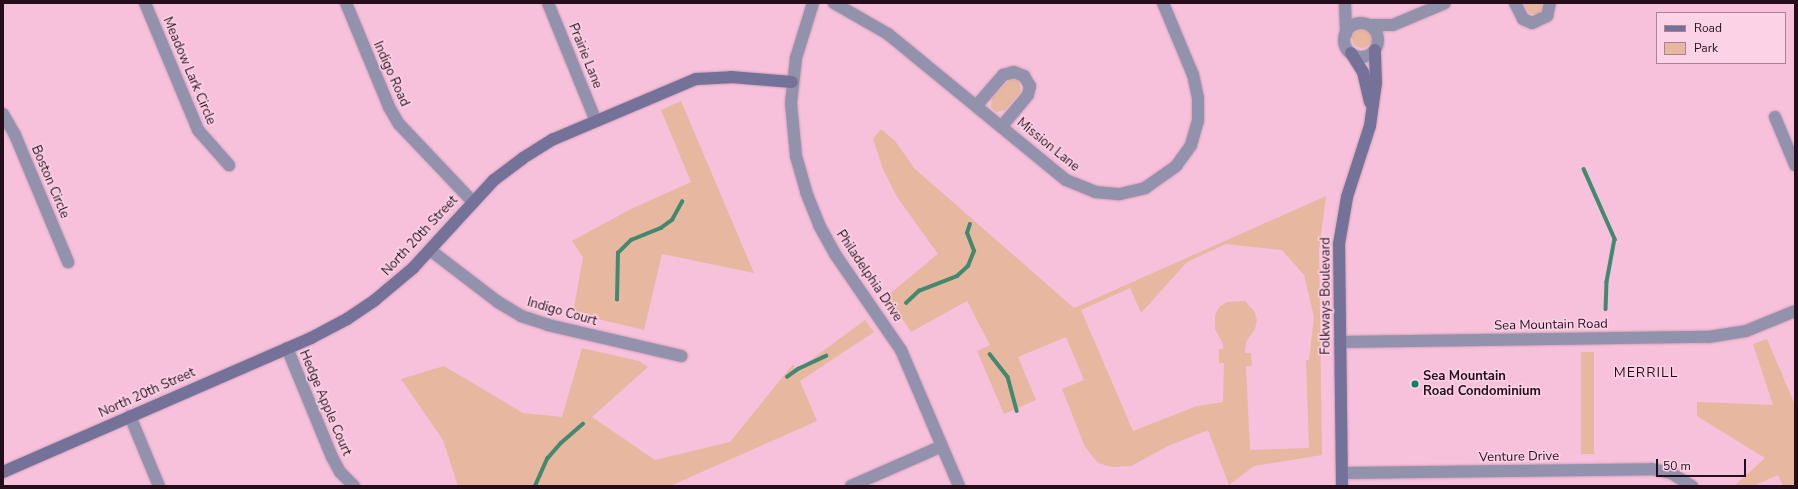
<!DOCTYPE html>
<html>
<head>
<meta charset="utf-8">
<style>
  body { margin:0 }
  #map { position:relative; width:1798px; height:489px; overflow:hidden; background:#f7c1db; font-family:"Nunito Sans",sans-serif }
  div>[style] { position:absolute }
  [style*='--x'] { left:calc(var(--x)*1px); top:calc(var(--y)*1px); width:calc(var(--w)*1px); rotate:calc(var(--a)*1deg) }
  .green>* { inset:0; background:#e7b79f; transform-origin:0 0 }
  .round { border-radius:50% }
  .stream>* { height:3.5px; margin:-1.75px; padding:0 1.75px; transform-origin:1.75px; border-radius:1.75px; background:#428970 }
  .roads { filter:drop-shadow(0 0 1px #d1a1b8) drop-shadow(0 0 1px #d1a1b8) }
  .street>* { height:12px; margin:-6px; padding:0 6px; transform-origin:6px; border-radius:6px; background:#9392ad }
  .street>.ring { margin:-6px; padding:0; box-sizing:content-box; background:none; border:12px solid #9392ad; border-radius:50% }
  .secondary>* { height:12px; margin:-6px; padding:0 6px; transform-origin:6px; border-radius:6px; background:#757299 }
  .dots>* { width:11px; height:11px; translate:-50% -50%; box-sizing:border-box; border:2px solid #fcd3e6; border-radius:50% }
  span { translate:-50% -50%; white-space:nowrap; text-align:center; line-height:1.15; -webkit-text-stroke:3px #fcd3e6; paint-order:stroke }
  .street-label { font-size:13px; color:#250e1b }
  .poi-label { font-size:13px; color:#250e1b; font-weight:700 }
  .left { translate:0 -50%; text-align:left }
  .neighbourhood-label { font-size:14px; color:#250e1b; letter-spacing:1px }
  .frame { position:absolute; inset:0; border:4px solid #250e1b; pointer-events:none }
  .legend { position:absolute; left:1656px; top:12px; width:130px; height:52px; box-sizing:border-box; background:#fcd3e6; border:1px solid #a68495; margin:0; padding:5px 7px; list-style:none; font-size:12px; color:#250e1b }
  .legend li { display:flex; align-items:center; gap:8px; height:20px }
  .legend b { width:20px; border:1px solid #a68495 }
  .scale { position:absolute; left:1656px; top:459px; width:90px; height:18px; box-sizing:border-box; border:2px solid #250e1b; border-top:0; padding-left:5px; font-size:12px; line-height:14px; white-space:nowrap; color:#250e1b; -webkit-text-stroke:3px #fcd3e6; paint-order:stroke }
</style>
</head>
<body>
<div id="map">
  <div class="green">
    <div style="clip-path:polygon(1523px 3px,1542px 3px,1543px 8px,1538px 14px,1530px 14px)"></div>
    <div class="round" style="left:1352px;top:28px;width:20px;height:20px"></div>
    <div style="clip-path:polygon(1010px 79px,1019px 81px,1021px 92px,1005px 110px,996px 112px,991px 107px,992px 98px)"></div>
    <div style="clip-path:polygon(681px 101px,754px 273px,662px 254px,644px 330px,573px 313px,583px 257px,572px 241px,629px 210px,691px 182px,661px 110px)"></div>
    <div style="clip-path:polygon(evenodd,881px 129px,895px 141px,915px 169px,1074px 308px,1326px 196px,1319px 249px,1322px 455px,1254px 466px,1229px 485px,1208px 430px,1168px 446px,1131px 466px,1112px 467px,1098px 463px,1085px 447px,1062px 389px,1084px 380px,1066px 337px,1018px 357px,1036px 400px,1004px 414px,977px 351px,990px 345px,967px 301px,911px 332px,887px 296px,938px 254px,897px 197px,883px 169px,873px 139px,881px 129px,1226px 244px,1282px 250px,1304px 275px,1314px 317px,1309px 360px,1306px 360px,1309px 448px,1250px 450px,1246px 366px,1252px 366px,1251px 353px,1245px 353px,1246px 342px,1255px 329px,1257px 320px,1254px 311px,1245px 301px,1227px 302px,1219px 307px,1215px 316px,1215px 329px,1223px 344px,1223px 349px,1219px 349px,1219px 363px,1224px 363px,1223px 402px,1197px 406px,1133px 431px,1081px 310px,1130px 288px,1141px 313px,1187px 262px,1226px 244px)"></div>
    <div style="clip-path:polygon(865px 320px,874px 332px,800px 381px,817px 421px,670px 486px,458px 486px,443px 440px,401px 379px,444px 366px,523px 413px,562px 417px,582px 348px,639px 361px,648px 367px,592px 417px,655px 460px,730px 442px,793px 364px,796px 371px)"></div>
    <div style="clip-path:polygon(1767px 339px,1795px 405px,1795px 486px,1783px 486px,1778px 475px,1753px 486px,1734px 486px,1765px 458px,1697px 416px,1697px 402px,1773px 405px,1753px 344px)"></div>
    <div style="left:1581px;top:352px;width:13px;height:102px"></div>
  </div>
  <div class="stream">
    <div style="--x:1584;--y:169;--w:77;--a:66.1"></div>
    <div style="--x:1615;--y:239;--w:44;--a:100.5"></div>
    <div style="--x:1607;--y:282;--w:27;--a:92"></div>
    <div style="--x:617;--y:300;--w:47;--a:-88.8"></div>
    <div style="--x:618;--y:253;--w:18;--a:-45"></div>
    <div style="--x:631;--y:240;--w:32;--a:-22"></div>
    <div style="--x:661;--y:228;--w:14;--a:-36"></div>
    <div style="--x:672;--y:220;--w:21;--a:-61"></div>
    <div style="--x:906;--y:303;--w:18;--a:-43"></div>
    <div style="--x:919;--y:291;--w:41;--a:-21.5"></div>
    <div style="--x:957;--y:276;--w:15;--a:-42"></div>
    <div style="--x:968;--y:266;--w:16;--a:-68"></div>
    <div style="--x:974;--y:251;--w:19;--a:-111"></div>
    <div style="--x:967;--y:233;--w:9;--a:-72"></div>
    <div style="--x:990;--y:354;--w:29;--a:52"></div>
    <div style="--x:1008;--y:377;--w:35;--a:75"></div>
    <div style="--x:787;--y:377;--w:14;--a:-36"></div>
    <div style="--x:798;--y:369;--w:31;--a:-25"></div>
    <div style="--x:535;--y:486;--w:30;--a:-66"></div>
    <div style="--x:547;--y:459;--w:21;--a:-49"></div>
    <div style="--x:561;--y:443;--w:29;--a:-41"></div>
  </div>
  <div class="roads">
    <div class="street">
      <div style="--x:145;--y:3;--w:138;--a:67.3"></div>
      <div style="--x:198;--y:130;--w:47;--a:48.5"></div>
      <div style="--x:346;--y:3;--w:113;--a:67.5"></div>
      <div style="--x:389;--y:107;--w:20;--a:60"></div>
      <div style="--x:399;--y:124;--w:106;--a:46.5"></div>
      <div style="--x:548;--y:3;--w:127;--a:67.9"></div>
      <div style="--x:813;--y:3;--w:58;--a:107.2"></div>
      <div style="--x:796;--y:58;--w:45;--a:96.3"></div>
      <div style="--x:791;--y:103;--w:53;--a:84.6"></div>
      <div style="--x:796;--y:156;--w:37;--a:74"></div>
      <div style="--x:806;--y:192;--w:35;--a:68"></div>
      <div style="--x:819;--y:225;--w:33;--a:61"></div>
      <div style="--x:835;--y:254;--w:116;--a:55.5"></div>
      <div style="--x:901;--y:350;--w:148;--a:66.9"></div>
      <div style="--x:834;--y:3;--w:62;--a:29.9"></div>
      <div style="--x:888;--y:34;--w:230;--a:39.4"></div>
      <div style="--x:1066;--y:180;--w:31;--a:22"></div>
      <div style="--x:1095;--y:192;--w:25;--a:5"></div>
      <div style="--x:1120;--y:194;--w:26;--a:-13"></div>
      <div style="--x:1145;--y:188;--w:38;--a:-35"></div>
      <div style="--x:1176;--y:166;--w:26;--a:-54"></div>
      <div style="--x:1191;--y:145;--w:25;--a:-74"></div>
      <div style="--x:1198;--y:121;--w:23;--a:-90"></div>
      <div style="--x:1198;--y:98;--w:24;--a:-102"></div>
      <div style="--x:1193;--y:75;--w:78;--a:-112.6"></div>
      <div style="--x:1345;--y:3;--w:31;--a:88"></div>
      <div style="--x:1515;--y:3;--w:18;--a:63"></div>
      <div style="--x:1523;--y:19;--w:10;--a:24"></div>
      <div style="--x:1532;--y:23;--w:17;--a:-25"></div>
      <div style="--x:1547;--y:16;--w:13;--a:-77"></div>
      <div class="ring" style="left:1344px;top:23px;width:22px;height:22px"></div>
      <div style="--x:1370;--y:25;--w:23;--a:0"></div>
      <div style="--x:1393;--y:25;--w:56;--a:-22.9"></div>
      <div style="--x:977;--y:105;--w:40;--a:-49"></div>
      <div style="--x:1003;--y:75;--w:11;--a:-15"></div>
      <div style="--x:1014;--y:72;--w:11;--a:22"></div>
      <div style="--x:1024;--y:76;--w:12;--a:59"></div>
      <div style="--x:1030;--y:86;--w:9;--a:103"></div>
      <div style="--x:1028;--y:95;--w:40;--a:130"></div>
      <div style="--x:3;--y:114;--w:24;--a:60"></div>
      <div style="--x:15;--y:135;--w:138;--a:67.3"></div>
      <div style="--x:1775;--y:117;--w:52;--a:67.4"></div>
      <div style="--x:430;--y:250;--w:86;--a:37.4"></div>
      <div style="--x:498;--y:302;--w:27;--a:31"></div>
      <div style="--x:521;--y:316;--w:28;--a:18"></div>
      <div style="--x:548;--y:325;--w:137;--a:13.1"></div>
      <div style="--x:1340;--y:342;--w:368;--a:-0.8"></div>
      <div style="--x:1708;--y:337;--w:38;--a:-9"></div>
      <div style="--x:1746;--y:331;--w:53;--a:-22.2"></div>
      <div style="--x:287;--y:348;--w:118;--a:67.6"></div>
      <div style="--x:332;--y:457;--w:17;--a:62"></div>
      <div style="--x:340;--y:472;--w:20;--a:45"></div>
      <div style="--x:130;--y:416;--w:76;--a:67.5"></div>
      <div style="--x:1342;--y:473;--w:310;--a:-0.7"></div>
      <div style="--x:1652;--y:469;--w:19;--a:12"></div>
      <div style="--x:1671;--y:473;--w:25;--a:32"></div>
      <div style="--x:851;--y:486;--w:99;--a:-23.7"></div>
    </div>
    <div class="secondary">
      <div style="--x:1351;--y:53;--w:22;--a:58"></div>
      <div style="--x:1363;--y:72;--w:31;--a:77"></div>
      <div style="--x:3;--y:472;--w:336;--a:-23.5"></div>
      <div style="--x:311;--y:338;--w:41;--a:-27.8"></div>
      <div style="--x:347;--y:319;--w:34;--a:-34"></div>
      <div style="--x:375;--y:300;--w:50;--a:-40.1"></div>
      <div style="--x:413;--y:268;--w:120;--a:-47.4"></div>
      <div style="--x:494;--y:180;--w:36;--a:-37"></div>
      <div style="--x:523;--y:158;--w:36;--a:-32"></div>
      <div style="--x:554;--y:139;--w:154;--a:-22.9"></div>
      <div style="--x:696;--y:79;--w:35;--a:-3"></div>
      <div style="--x:731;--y:77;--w:61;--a:4.7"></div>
      <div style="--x:1342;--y:486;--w:242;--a:-90.7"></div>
      <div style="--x:1339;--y:244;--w:48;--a:-80.3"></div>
      <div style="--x:1347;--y:197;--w:75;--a:-72.1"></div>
      <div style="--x:1370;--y:126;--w:43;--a:-82.1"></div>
      <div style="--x:1376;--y:83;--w:33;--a:-92"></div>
    </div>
  </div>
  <div class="dots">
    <div style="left:1415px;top:384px;background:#078263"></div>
  </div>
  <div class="street-label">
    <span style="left:585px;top:56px;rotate:68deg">Prairie Lane</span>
    <span style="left:189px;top:71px;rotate:67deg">Meadow Lark Circle</span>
    <span style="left:391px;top:74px;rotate:66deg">Indigo Road</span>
    <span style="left:1048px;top:145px;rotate:39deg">Mission Lane</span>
    <span style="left:50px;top:182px;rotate:67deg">Boston Circle</span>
    <span style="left:420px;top:236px;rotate:-47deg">North 20th Street</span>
    <span style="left:869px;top:276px;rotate:56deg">Philadelphia Drive</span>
    <span style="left:1326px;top:296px;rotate:-90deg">Folkways Boulevard</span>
    <span style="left:562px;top:312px;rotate:16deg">Indigo Court</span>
    <span style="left:1551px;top:325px;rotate:-1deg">Sea Mountain Road</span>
    <span style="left:147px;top:393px;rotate:-24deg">North 20th Street</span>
    <span style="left:325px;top:403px;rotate:67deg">Hedge Apple Court</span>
    <span style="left:1519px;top:457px;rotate:-1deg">Venture Drive</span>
  </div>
  <div class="poi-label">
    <span class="left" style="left:1423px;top:384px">Sea Mountain<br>Road Condominium</span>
  </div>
  <div class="neighbourhood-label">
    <span style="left:1646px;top:373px">MERRILL</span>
  </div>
  <div class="frame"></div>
  <ul class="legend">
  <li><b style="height:5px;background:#757299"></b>Road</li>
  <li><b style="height:11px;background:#e7b79f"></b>Park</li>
  </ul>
  <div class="scale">50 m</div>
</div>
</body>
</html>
